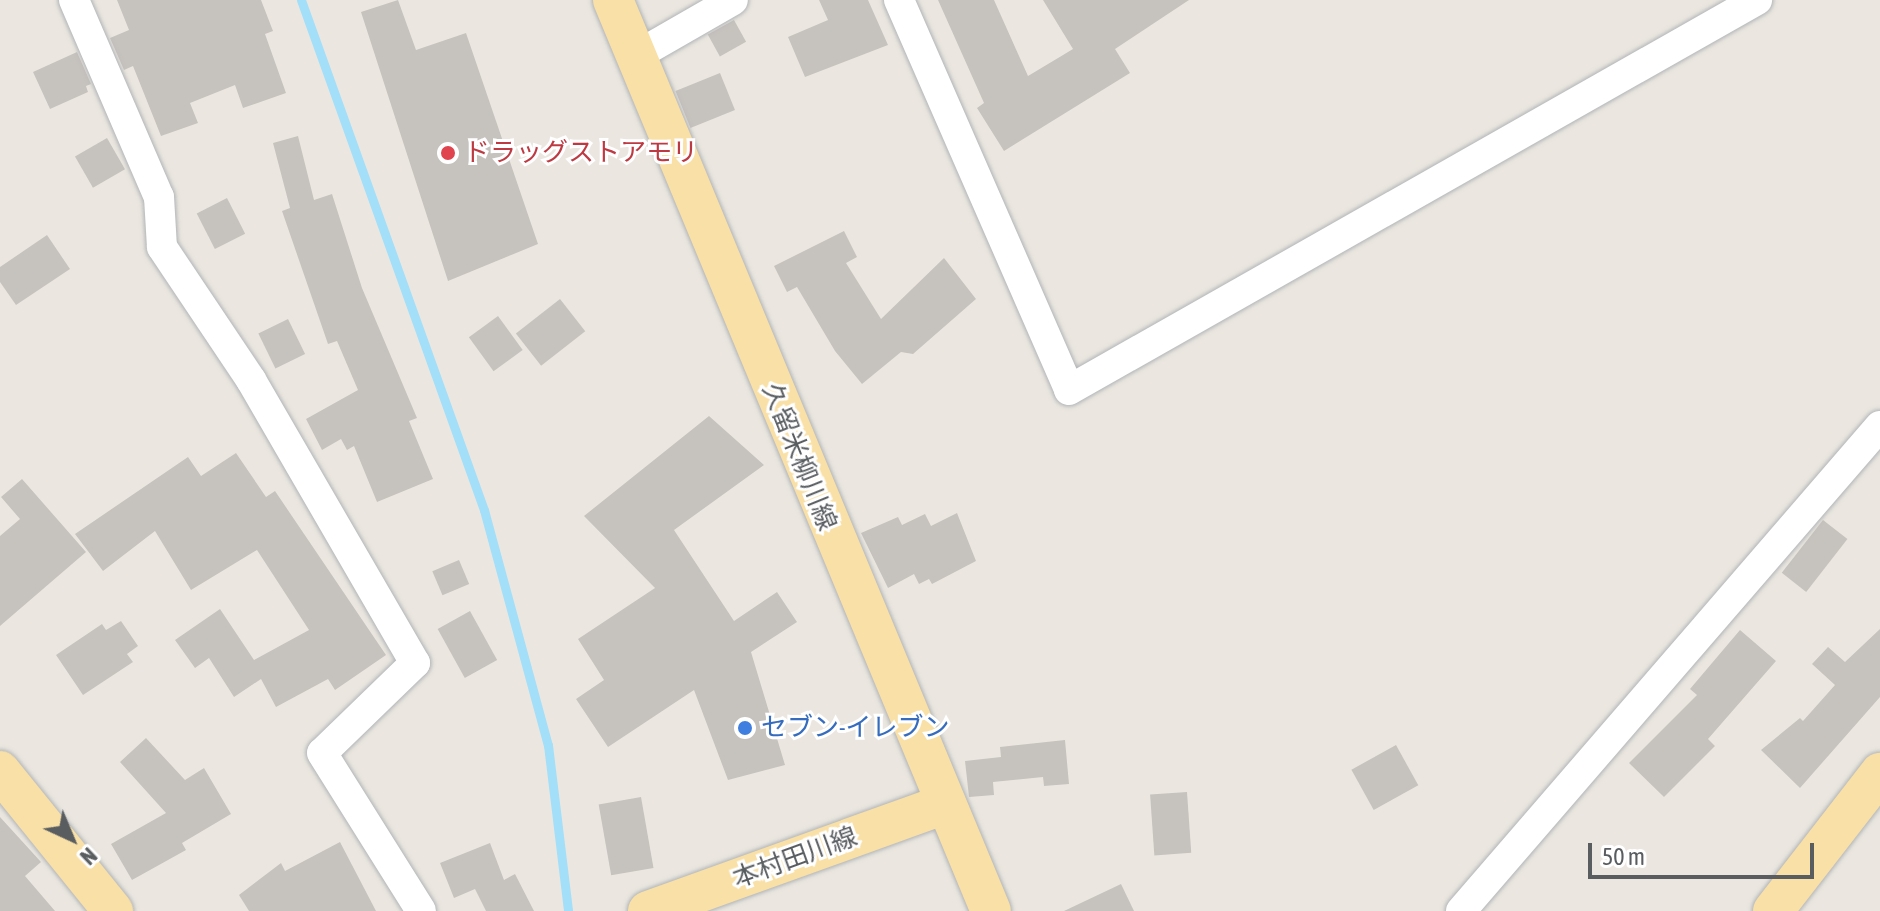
<!DOCTYPE html>
<html>
<head>
<meta charset="utf-8">
<style>
  body { margin:0 }
  #map { position:relative; width:1880px; height:911px; overflow:hidden; background:#ebe7e0; font-family:"Asap Condensed","Noto Sans JP",sans-serif }
  div>[style] { position:absolute }
  [style*='--x'] { left:calc(var(--x)*1px); top:calc(var(--y)*1px); width:calc(var(--w)*1px); rotate:calc(var(--a)*1deg) }
  .stream>* { height:9px; margin:-4.5px; padding:0 4.5px; transform-origin:4.5px; border-radius:4.5px; background:#a3dff9 }
  .building>* { inset:0; background:#c6c2be; transform-origin:0 0 }
  .roads { filter:drop-shadow(0 0 2px #b1b4b7) drop-shadow(0 0 2px #b1b4b7) }
  .minor>* { height:30px; margin:-15px; padding:0 15px; transform-origin:15px; border-radius:15px; background:#fff }
  .major>* { height:40px; margin:-20px; padding:0 20px; transform-origin:20px; border-radius:20px; background:#f9e0a7 }
  .dots>* { width:22px; height:22px; translate:-50% -50%; box-sizing:border-box; border:4px solid #fff; border-radius:50% }
  span { translate:-50% -50%; white-space:nowrap; text-align:center; line-height:1.15; -webkit-text-stroke:6px #fff; paint-order:stroke }
  .health-label { font-size:26px; color:#be3a42 }
  .left { translate:0 -50%; text-align:left }
  .street-label { font-size:26px; color:#595d60 }
  .shop-label { font-size:26px; color:#366cbe }
  .north { position:absolute; left:32px; top:799px; width:80px; height:80px; -webkit-text-stroke:6px #fff; paint-order:stroke; rotate:136deg; font-size:22px; font-weight:700; line-height:32px; text-align:center; color:#595d60 }
  .north::after { content:''; display:block; margin:auto; width:28px; height:36px; background:#595d60; clip-path:polygon(50% 0,100% 100%,50% 72%,0 100%) }
  .scale { position:absolute; left:1588px; top:843px; width:226px; height:36px; box-sizing:border-box; border:4px solid #595d60; border-top:0; padding-left:10px; font-size:24px; line-height:28px; white-space:nowrap; color:#595d60; -webkit-text-stroke:6px #fff; paint-order:stroke }
</style>
</head>
<body>
<div id="map">
  <div class="stream">
    <div style="--x:301;--y:0;--w:542;--a:70.26"></div>
    <div style="--x:484;--y:510;--w:244;--a:74.8"></div>
    <div style="--x:548;--y:745;--w:167;--a:83.1"></div>
  </div>
  <div class="building">
    <div style="clip-path:polygon(117px 0,261px 0,273px 31px,265px 34px,286px 93px,243px 108px,235px 85px,190px 103px,198px 123px,161px 136px,133px 66px,124px 70px,110px 38px,129px 30px)"></div>
    <div style="clip-path:polygon(398px 0,416px 50px,466px 33px,538px 244px,448px 281px,361px 12px)"></div>
    <div style="clip-path:polygon(819px 0,868px 0,888px 45px,805px 77px,788px 37px,828px 20px)"></div>
    <div style="clip-path:polygon(938px 0,994px 0,1028px 76px,1073px 49px,1043px 0,1189px 0,1115px 49px,1130px 73px,1004px 151px,977px 108px,984px 103px)"></div>
    <div style="left:734px;top:20px;width:25px;height:30px;rotate:61deg"></div>
    <div style="clip-path:polygon(77px 52px,91px 84px,86px 86px,88px 92px,50px 109px,33px 72px)"></div>
    <div style="left:720px;top:73px;width:40px;height:48px;rotate:68deg"></div>
    <div style="clip-path:polygon(298px 136px,314px 200px,332px 194px,362px 288px,417px 418px,409px 421px,433px 479px,377px 502px,354px 446px,347px 450px,341px 439px,322px 450px,306px 419px,358px 390px,337px 341px,328px 344px,282px 211px,290px 208px,273px 143px)"></div>
    <div style="left:107px;top:138px;width:36px;height:37px;rotate:60deg"></div>
    <div style="left:227px;top:198px;width:40px;height:34px;rotate:63deg"></div>
    <div style="clip-path:polygon(844px 231px,857px 257px,846px 263px,881px 319px,944px 258px,976px 299px,913px 354px,901px 352px,862px 384px,835px 351px,797px 287px,787px 292px,774px 266px)"></div>
    <div style="clip-path:polygon(47px 235px,70px 269px,16px 305px,0 282px,0 267px)"></div>
    <div style="left:560px;top:299px;width:41px;height:56px;rotate:52deg"></div>
    <div style="left:498px;top:316px;width:42px;height:36px;rotate:54deg"></div>
    <div style="left:288px;top:319px;width:39px;height:33px;rotate:64deg"></div>
    <div style="clip-path:polygon(709px 416px,764px 465px,674px 530px,734px 621px,777px 592px,797px 622px,751px 652px,785px 765px,728px 780px,694px 690px,608px 747px,576px 699px,604px 680px,578px 639px,655px 588px,584px 516px)"></div>
    <div style="clip-path:polygon(236px 453px,266px 497px,275px 491px,386px 655px,335px 690px,328px 679px,276px 707px,261px 679px,234px 697px,209px 658px,195px 668px,175px 640px,220px 609px,254px 660px,309px 630px,257px 550px,191px 590px,155px 531px,103px 571px,75px 534px,188px 457px,201px 476px)"></div>
    <div style="clip-path:polygon(22px 479px,86px 552px,0 626px,0 536px,20px 519px,1px 497px)"></div>
    <div style="clip-path:polygon(957px 513px,976px 561px,932px 584px,929px 579px,919px 584px,914px 574px,888px 588px,861px 533px,898px 517px,902px 525px,925px 514px,931px 526px)"></div>
    <div style="left:1823px;top:520px;width:31px;height:67px;rotate:38deg"></div>
    <div style="left:459px;top:560px;width:26px;height:29px;rotate:67deg"></div>
    <div style="left:470px;top:611px;width:56px;height:37px;rotate:61deg"></div>
    <div style="clip-path:polygon(121px 621px,138px 646px,127px 654px,133px 662px,83px 695px,56px 655px,102px 624px,106px 630px)"></div>
    <div style="clip-path:polygon(1880px 629px,1880px 697px,1800px 788px,1761px 750px,1800px 718px,1803px 721px,1835px 685px,1812px 664px,1828px 647px,1845px 662px)"></div>
    <div style="clip-path:polygon(1740px 630px,1776px 661px,1708px 739px,1715px 746px,1664px 797px,1629px 763px,1697px 695px,1690px 689px)"></div>
    <div style="clip-path:polygon(146px 738px,185px 780px,204px 768px,231px 814px,182px 843px,186px 850px,132px 880px,111px 844px,166px 813px,120px 762px)"></div>
    <div style="clip-path:polygon(1065px 740px,1069px 784px,1044px 786px,1043px 777px,993px 782px,994px 795px,969px 797px,965px 761px,1001px 757px,1000px 747px)"></div>
    <div style="left:1396px;top:745px;width:46px;height:51px;rotate:61deg"></div>
    <div style="left:1187px;top:792px;width:61px;height:37px;rotate:86deg"></div>
    <div style="left:641px;top:797px;width:72px;height:43px;rotate:80deg"></div>
    <div style="clip-path:polygon(0 817px,41px 862px,25px 876px,55px 911px,0 911px)"></div>
    <div style="clip-path:polygon(340px 842px,376px 911px,249px 911px,239px 895px,281px 863px,285px 871px)"></div>
    <div style="clip-path:polygon(490px 843px,504px 880px,515px 874px,534px 911px,486px 911px,475px 889px,454px 898px,440px 863px)"></div>
    <div style="clip-path:polygon(1121px 884px,1134px 911px,1064px 911px)"></div>
  </div>
  <div class="roads">
    <div class="minor">
      <div style="--x:74;--y:0;--w:215;--a:66.7"></div>
      <div style="--x:159;--y:197;--w:50;--a:86.6"></div>
      <div style="--x:162;--y:247;--w:160;--a:56.2"></div>
      <div style="--x:251;--y:380;--w:327;--a:59.9"></div>
      <div style="--x:415;--y:663;--w:129;--a:135.9"></div>
      <div style="--x:322;--y:753;--w:186;--a:57.9"></div>
      <div style="--x:899;--y:0;--w:425;--a:66.4"></div>
      <div style="--x:1069;--y:390;--w:791;--a:-29.55"></div>
      <div style="--x:634;--y:57;--w:114;--a:-29.9"></div>
      <div style="--x:1461;--y:911;--w:641;--a:-49.18"></div>
    </div>
    <div class="major">
      <div style="--x:613;--y:0;--w:986;--a:67.47"></div>
      <div style="--x:0;--y:771;--w:180;--a:51.1"></div>
      <div style="--x:648;--y:911;--w:313;--a:-19.8"></div>
      <div style="--x:1773;--y:911;--w:175;--a:-52.2"></div>
    </div>
  </div>
  <div class="dots">
    <div style="left:448px;top:153px;background:#e0444e"></div>
    <div style="left:745px;top:728px;background:#3f7fe0"></div>
  </div>
  <div class="health-label">
    <span class="left" style="left:464px;top:153px">ドラッグストアモリ</span>
  </div>
  <div class="street-label">
    <span style="left:799px;top:457px;rotate:68deg">久留米柳川線</span>
    <span style="left:795px;top:858px;rotate:-20deg">本村田川線</span>
  </div>
  <div class="shop-label">
    <span class="left" style="left:761px;top:728px">セブン-イレブン</span>
  </div>
  <div class="north">N</div>
  <div class="scale">50 m</div>
</div>
</body>
</html>
